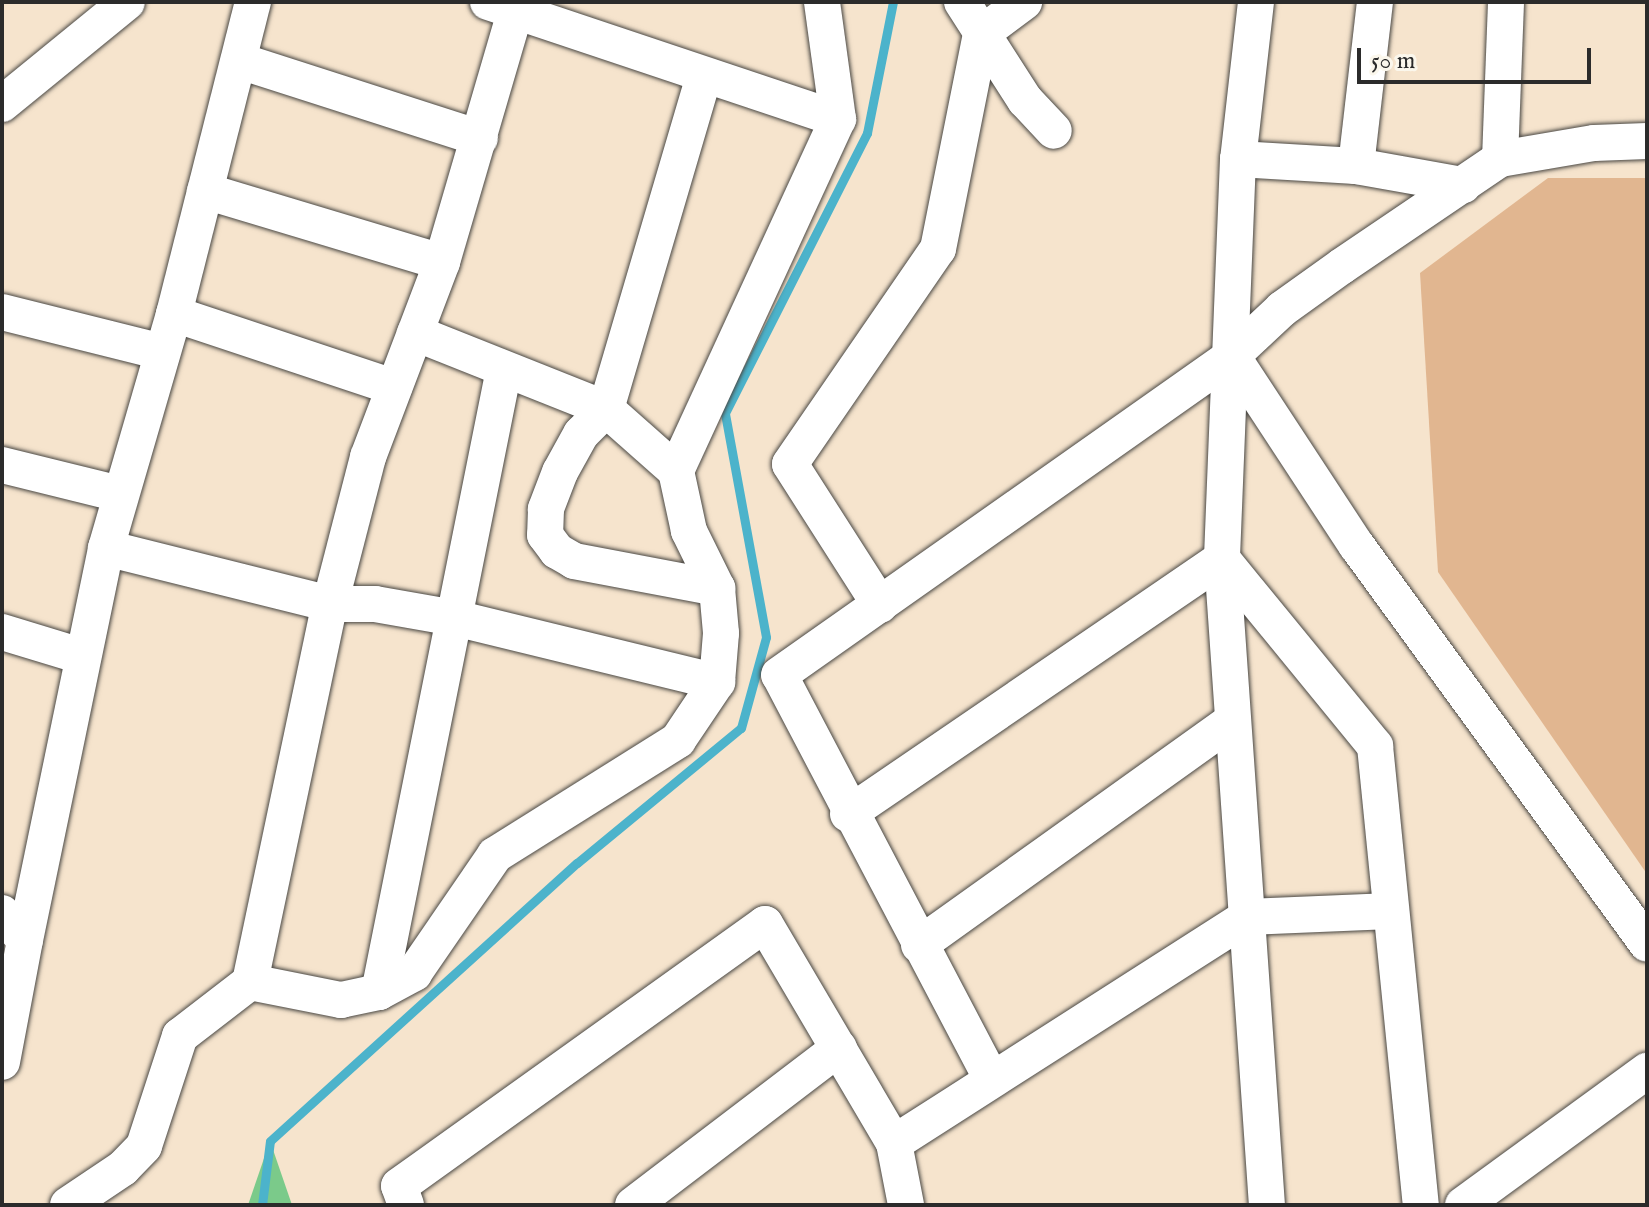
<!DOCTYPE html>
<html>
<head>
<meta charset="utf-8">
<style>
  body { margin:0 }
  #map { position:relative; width:1649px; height:1207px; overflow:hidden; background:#f6e4cd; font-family:"IM FELL English",serif }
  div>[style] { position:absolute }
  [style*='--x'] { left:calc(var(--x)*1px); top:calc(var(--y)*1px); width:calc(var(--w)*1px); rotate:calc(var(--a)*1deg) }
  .green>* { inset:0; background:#7bca8a }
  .stream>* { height:9px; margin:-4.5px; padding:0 4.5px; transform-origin:4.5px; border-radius:4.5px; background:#4cb3cb }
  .building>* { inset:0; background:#e1b690 }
  .roads { filter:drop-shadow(0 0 2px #494743) drop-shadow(0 0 2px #494743) }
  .minor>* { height:36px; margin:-18px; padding:0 18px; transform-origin:18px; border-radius:18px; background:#fff }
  span { translate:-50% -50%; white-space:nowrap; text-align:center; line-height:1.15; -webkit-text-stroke:6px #fbf7ec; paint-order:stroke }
  .frame { position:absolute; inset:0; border:4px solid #2b2b2b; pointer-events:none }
  .scale { position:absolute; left:1357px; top:48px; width:234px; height:36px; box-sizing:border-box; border:4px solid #2b2b2b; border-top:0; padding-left:10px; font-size:24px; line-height:28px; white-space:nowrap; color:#2b2b2b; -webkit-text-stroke:6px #fbf7ec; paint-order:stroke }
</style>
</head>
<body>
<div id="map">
  <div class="green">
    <div style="clip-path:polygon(270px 1141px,292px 1205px,248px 1205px)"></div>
  </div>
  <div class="stream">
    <div style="--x:262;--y:1205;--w:64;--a:-82.9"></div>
    <div style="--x:270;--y:1141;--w:414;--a:-42.2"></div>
    <div style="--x:577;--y:863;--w:212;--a:-39.5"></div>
    <div style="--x:741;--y:728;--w:94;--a:-74.6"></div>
    <div style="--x:766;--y:637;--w:228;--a:-100.4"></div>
    <div style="--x:725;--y:413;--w:314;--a:-63.1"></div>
    <div style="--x:867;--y:133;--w:134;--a:-78.8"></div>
  </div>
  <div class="building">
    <div style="clip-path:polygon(1548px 178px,1647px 178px,1647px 874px,1438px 572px,1420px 273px)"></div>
  </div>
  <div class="roads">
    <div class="minor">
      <div style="--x:488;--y:2;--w:369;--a:18.5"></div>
      <div style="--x:962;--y:2;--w:117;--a:57.3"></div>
      <div style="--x:1025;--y:100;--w:42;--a:46.9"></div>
      <div style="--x:1256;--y:2;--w:158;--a:96.5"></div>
      <div style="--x:1238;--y:159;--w:400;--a:92.3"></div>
      <div style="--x:1222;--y:559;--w:648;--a:86.02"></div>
      <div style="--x:240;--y:61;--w:252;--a:17.8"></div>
      <div style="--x:704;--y:76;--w:347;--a:106.4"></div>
      <div style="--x:606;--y:409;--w:35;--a:135"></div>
      <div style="--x:581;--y:434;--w:43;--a:118.9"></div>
      <div style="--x:560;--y:472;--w:40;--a:111"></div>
      <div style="--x:546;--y:509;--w:26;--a:92"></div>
      <div style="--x:545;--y:535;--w:20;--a:53"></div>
      <div style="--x:557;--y:551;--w:20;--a:30"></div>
      <div style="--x:574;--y:561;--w:146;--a:10.7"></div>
      <div style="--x:2;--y:104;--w:161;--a:-39.2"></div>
      <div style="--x:1238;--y:159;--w:118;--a:3.4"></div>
      <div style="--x:1356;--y:166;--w:109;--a:10.1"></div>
      <div style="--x:1500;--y:159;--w:157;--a:-87.8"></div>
      <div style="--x:1356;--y:166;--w:165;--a:-83.4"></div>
      <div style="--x:205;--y:191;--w:247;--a:16.7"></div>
      <div style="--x:2;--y:312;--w:165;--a:14"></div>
      <div style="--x:174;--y:314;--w:232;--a:18.4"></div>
      <div style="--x:415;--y:333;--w:206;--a:21.7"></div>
      <div style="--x:606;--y:409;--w:94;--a:41.5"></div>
      <div style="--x:1232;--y:356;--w:227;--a:56.7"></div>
      <div style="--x:1357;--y:546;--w:492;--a:53.9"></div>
      <div style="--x:2;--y:465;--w:122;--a:13.8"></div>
      <div style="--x:106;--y:548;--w:231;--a:14"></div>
      <div style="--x:330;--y:604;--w:45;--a:0"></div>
      <div style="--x:375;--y:604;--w:81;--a:9.9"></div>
      <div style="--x:455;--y:618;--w:270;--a:13.7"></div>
      <div style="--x:880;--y:605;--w:167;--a:-122.6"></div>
      <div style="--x:790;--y:464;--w:261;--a:-55.5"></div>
      <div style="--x:938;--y:249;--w:219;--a:-78.7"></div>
      <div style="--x:981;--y:34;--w:54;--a:-36.7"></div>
      <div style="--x:2;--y:632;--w:83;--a:16.9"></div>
      <div style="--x:848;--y:814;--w:453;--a:-34.3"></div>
      <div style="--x:1222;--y:559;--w:242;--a:50.7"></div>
      <div style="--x:1375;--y:746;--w:461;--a:84.3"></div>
      <div style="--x:2;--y:913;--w:35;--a:50"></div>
      <div style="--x:25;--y:940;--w:124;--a:100.7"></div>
      <div style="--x:25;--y:940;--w:400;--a:-78.3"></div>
      <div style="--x:106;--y:548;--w:244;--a:-73.8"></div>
      <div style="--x:174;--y:314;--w:322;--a:-75.8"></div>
      <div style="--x:919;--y:945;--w:386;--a:-35.6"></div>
      <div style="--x:250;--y:982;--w:386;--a:-78.1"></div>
      <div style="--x:330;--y:604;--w:152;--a:-75.5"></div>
      <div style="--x:368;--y:457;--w:209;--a:-69.2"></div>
      <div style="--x:442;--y:262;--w:271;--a:-73.7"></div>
      <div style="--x:379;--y:992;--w:635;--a:-78.65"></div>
      <div style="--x:991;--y:1078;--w:455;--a:-117.7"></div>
      <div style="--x:779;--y:675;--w:554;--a:-35.15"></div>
      <div style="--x:1232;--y:356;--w:69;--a:-43.2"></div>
      <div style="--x:1282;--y:309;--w:74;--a:-35.6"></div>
      <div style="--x:1342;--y:266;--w:191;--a:-34.1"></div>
      <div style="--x:1500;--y:159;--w:95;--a:-9.7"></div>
      <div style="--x:1594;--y:143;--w:53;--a:-2.2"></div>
      <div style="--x:894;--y:1143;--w:419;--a:-32.6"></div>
      <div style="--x:1247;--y:917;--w:144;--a:-2.4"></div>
      <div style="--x:68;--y:1205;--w:66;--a:-33.9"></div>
      <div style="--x:123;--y:1168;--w:30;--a:-46"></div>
      <div style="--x:144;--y:1146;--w:116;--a:-71.9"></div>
      <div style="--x:180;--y:1036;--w:88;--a:-37.6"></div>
      <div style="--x:250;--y:982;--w:93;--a:11.2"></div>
      <div style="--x:341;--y:1000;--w:39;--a:-12"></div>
      <div style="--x:379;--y:992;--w:40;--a:-28"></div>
      <div style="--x:414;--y:973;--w:143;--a:-55.5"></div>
      <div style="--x:495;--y:855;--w:216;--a:-32.1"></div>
      <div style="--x:678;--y:740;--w:70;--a:-56.1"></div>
      <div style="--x:717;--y:682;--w:49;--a:-85.3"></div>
      <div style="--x:721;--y:633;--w:45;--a:-95.1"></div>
      <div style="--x:717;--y:588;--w:64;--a:-116.2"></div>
      <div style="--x:689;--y:531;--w:61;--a:-102.2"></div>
      <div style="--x:676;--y:471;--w:387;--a:-65.3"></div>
      <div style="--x:838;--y:119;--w:118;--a:-97.8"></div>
      <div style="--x:406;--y:1205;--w:20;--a:-110"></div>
      <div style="--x:399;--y:1186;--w:450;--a:-35.6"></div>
      <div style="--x:765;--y:924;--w:254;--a:59.5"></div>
      <div style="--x:894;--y:1143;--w:63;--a:79"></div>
      <div style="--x:633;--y:1205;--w:259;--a:-37.3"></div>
      <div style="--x:1463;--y:1205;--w:228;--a:-36.1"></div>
    </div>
  </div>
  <div class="frame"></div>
  <div class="scale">50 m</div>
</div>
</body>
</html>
